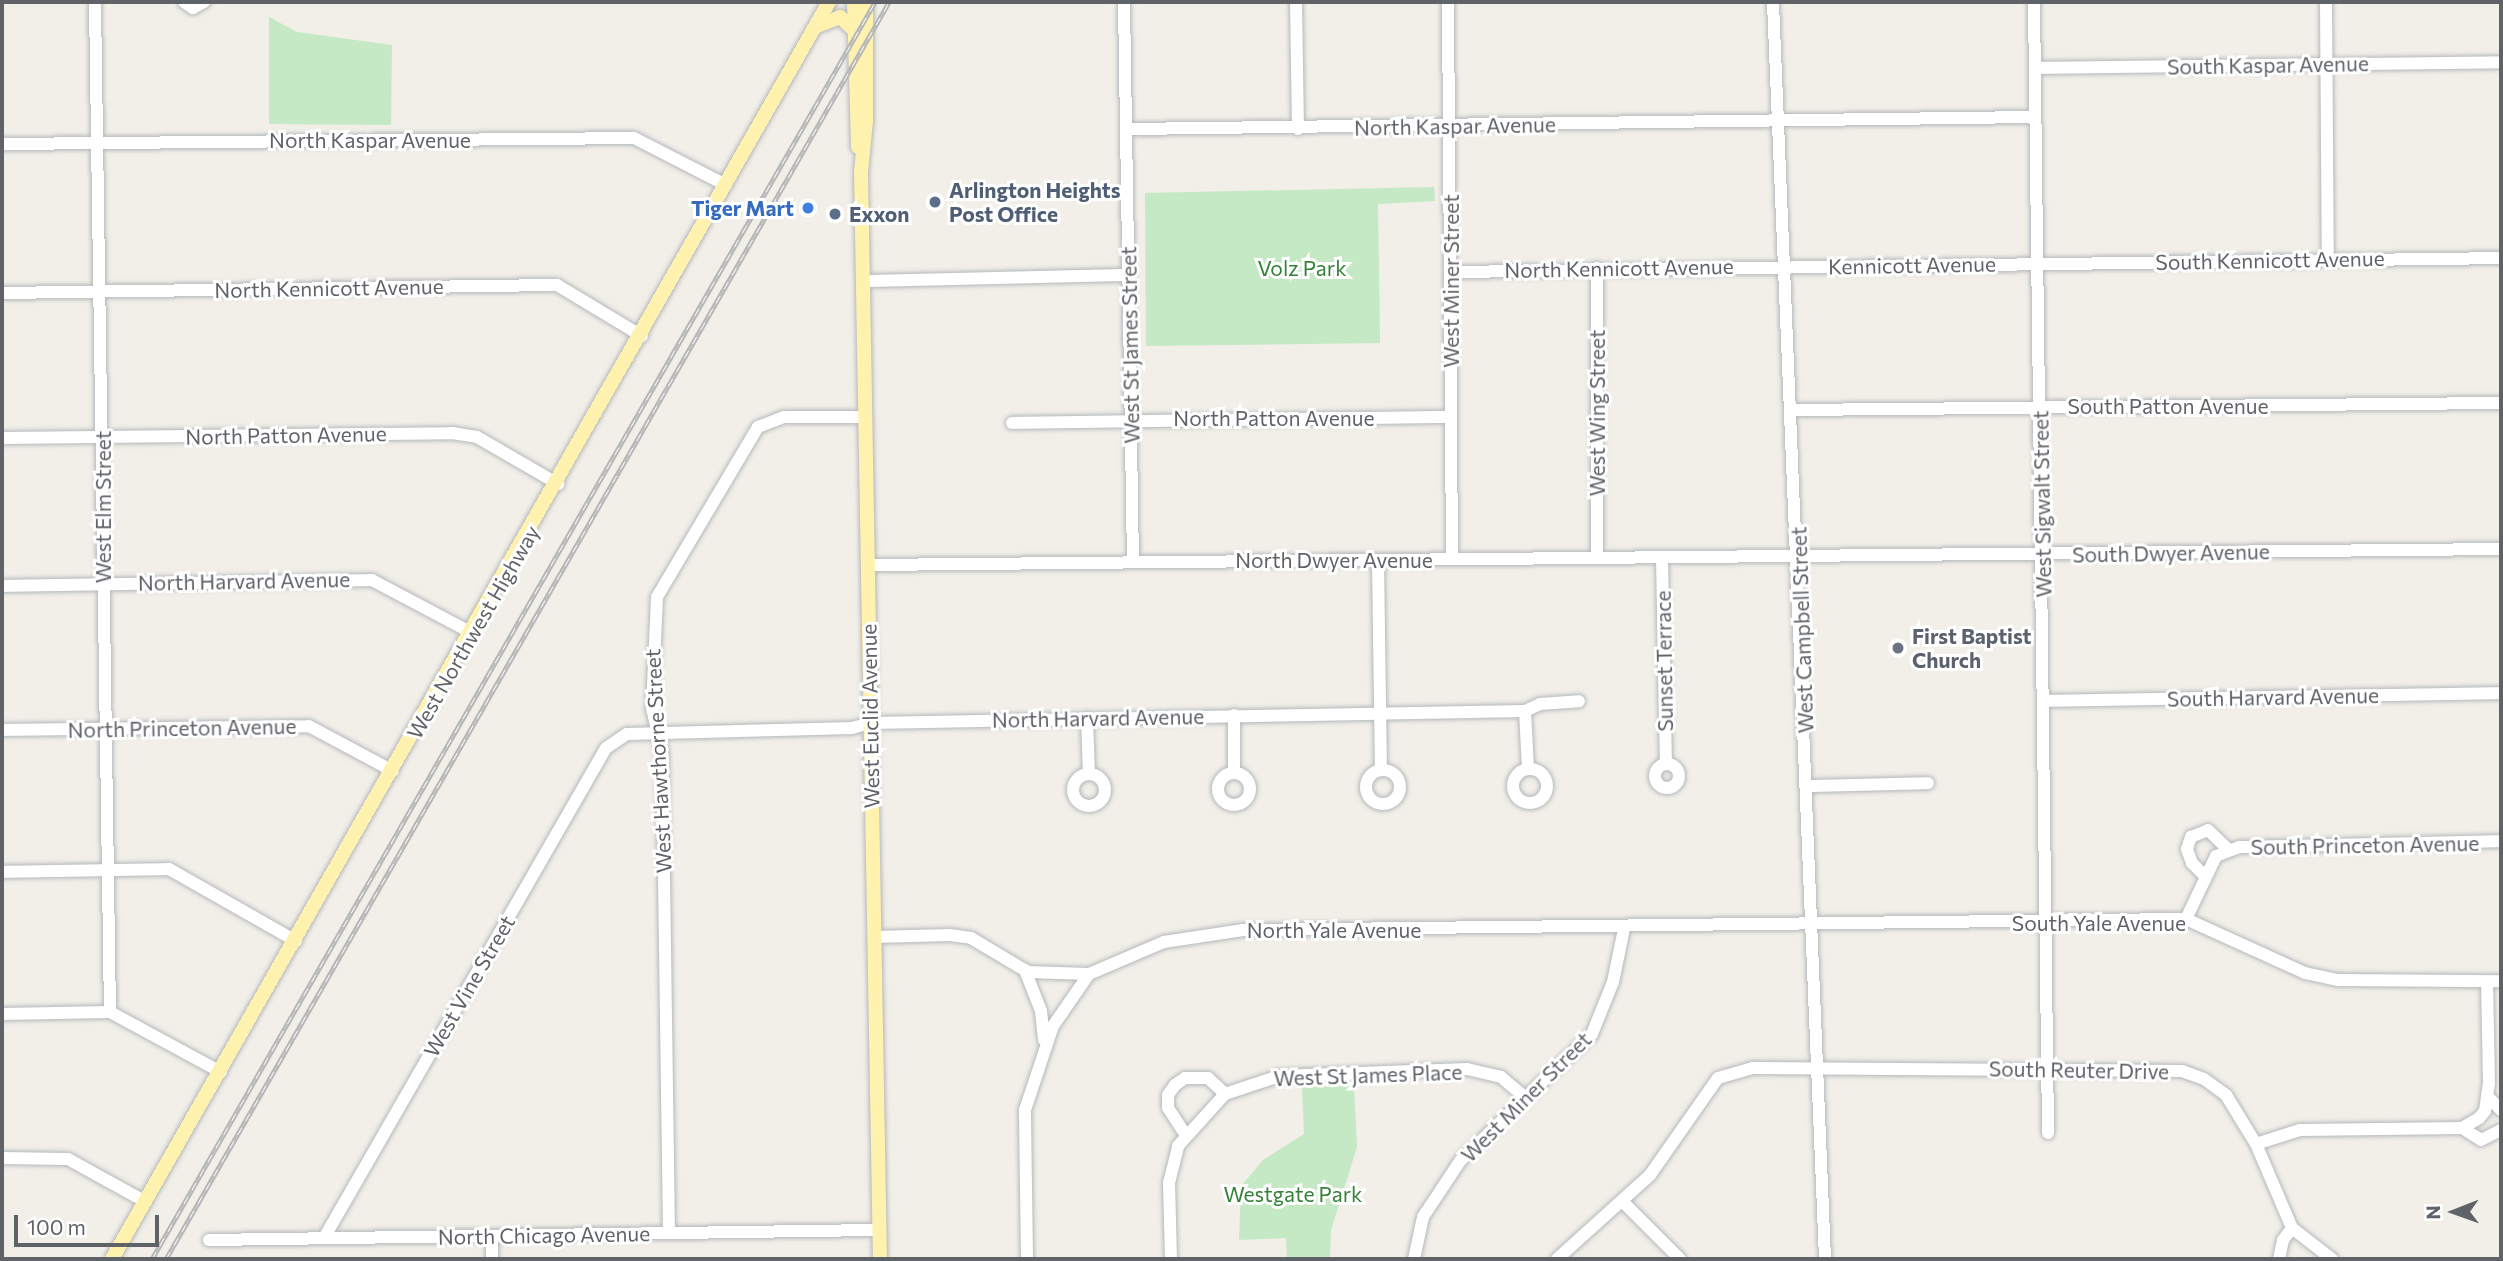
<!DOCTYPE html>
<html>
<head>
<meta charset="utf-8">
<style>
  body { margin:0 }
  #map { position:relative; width:2503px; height:1261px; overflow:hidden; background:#f1efe8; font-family:Commissioner,sans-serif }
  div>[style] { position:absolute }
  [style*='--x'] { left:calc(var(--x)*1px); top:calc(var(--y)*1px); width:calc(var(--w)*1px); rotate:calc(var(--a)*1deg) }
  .green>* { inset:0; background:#c5e8c5 }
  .roads { filter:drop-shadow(0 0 2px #b5b8bc) drop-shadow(0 0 2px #b5b8bc) }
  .minor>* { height:12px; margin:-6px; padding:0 6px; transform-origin:6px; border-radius:6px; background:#fff }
  .minor>.ring { margin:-6px; padding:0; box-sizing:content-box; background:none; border:12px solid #fff; border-radius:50% }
  .major>* { height:14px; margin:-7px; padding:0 7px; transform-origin:7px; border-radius:7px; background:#fff2af }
  .rail>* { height:5px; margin-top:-2.5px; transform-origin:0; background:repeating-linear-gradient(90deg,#fff 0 8px,#b6b7b8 0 16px); box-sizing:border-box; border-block:2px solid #b6b7b8 }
  .dots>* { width:19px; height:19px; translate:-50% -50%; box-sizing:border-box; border:4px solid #fff; border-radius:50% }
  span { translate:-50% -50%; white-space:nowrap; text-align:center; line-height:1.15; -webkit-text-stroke:6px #fff; paint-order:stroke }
  .street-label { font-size:21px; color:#5f6368 }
  .service-label { font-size:21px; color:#4e5e75; font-weight:700 }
  .left { translate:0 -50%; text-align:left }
  .shop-label { font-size:21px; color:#366cbe; font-weight:700 }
  .right { translate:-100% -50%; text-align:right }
  .park-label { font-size:21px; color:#348238 }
  .worship-label { font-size:21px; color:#5b616d; font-weight:700 }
  .frame { position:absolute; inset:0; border:4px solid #5f6368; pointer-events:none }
  .north { position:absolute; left:2419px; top:1177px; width:70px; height:70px; -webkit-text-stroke:5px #fff; paint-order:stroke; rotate:269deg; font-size:19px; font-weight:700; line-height:28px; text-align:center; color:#5f6368 }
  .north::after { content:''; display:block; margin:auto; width:24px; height:32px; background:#5f6368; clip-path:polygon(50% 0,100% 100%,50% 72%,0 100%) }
  .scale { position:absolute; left:14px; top:1215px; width:145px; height:32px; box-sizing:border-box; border:4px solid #5f6368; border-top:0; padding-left:9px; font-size:21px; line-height:24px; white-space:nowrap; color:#5f6368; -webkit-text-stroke:5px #fff; paint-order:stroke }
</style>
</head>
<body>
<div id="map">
  <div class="green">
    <div style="clip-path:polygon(269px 17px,297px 32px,392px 45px,391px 125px,269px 124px)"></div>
    <div style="clip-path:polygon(1434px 187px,1435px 201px,1378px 204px,1380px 343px,1146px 346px,1145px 193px)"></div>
    <div style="clip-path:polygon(1354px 1086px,1357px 1147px,1331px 1230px,1330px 1259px,1287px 1259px,1286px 1238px,1239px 1240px,1241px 1186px,1263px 1160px,1304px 1134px,1302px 1087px)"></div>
  </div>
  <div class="roads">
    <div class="minor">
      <div style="--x:95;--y:2;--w:1010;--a:89.15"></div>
      <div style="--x:184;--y:2;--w:11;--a:34"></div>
      <div style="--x:193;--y:8;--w:13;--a:-29"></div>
      <div style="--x:1124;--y:2;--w:560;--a:89.08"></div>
      <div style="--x:1296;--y:2;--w:127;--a:89.1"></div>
      <div style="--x:1448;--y:2;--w:557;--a:89.59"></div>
      <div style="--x:1773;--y:2;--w:1258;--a:87.63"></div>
      <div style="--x:2034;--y:2;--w:1131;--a:89.29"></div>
      <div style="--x:2326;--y:2;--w:257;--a:89.6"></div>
      <div style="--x:2036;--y:68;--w:465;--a:-0.7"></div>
      <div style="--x:1129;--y:129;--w:906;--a:-0.76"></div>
      <div style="--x:2;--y:144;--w:632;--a:-0.54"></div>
      <div style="--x:634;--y:138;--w:103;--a:27.1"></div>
      <div style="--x:1597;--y:268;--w:290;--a:90"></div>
      <div style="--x:1452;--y:272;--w:1049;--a:-0.76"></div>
      <div style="--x:863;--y:281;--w:266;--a:-1.3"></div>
      <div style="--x:2;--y:293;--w:555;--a:-0.83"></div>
      <div style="--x:557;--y:285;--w:99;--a:31"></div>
      <div style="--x:1794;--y:410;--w:707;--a:-0.57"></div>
      <div style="--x:1012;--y:423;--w:439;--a:-0.8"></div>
      <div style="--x:2;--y:438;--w:450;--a:-0.6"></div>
      <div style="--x:452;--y:433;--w:25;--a:9"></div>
      <div style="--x:477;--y:437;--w:94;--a:30.1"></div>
      <div style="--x:1662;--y:558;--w:206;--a:88.9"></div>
      <div style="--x:1378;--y:560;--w:210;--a:89.2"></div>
      <div style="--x:868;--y:565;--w:1633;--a:-0.56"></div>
      <div style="--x:2;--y:586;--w:370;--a:-0.9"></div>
      <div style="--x:372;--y:580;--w:113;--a:27.9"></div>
      <div style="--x:2045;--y:701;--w:456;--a:-1"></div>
      <div style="--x:1525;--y:711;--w:58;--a:87"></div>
      <div style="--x:1087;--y:718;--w:56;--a:88"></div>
      <div style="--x:2;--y:730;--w:307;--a:-0.7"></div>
      <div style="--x:309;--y:726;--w:95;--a:28.2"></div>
      <div class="ring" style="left:1655px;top:764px;width:12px;height:12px"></div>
      <div class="ring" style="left:1513px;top:769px;width:22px;height:22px"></div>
      <div class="ring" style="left:1366px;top:770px;width:22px;height:22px"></div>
      <div style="--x:1234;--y:773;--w:58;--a:-90"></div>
      <div class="ring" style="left:1218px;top:773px;width:20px;height:20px"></div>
      <div class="ring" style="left:1073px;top:774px;width:20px;height:20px"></div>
      <div style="--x:1808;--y:786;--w:120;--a:-1.4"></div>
      <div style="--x:2;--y:872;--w:167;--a:-1"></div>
      <div style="--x:169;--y:869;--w:146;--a:29.6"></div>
      <div style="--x:2204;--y:875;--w:17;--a:-135"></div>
      <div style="--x:2192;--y:863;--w:15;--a:-110"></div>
      <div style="--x:2187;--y:849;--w:13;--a:-72"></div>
      <div style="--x:2191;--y:837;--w:18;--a:-22"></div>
      <div style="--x:2208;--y:830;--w:29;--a:44"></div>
      <div style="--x:2186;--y:919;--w:70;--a:-64.5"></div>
      <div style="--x:2216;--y:856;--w:26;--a:-21"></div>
      <div style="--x:2240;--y:847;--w:261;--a:-1.3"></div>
      <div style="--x:874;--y:937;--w:76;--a:-1.5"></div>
      <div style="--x:950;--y:935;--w:21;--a:8"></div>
      <div style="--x:971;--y:938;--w:66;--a:30.8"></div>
      <div style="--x:1028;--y:972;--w:61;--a:1.9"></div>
      <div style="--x:1089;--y:974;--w:82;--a:-23.1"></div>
      <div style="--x:1164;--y:942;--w:80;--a:-8.6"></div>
      <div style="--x:1243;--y:930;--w:943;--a:-0.67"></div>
      <div style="--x:2186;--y:919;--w:131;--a:24.4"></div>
      <div style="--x:2305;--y:973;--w:35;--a:12"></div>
      <div style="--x:2339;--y:980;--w:162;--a:0.4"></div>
      <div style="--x:1025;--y:970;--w:44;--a:68.7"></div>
      <div style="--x:1041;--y:1011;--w:29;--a:84"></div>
      <div style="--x:2;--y:1014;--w:108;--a:-1.1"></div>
      <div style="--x:110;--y:1012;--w:126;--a:28.4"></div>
      <div style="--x:2487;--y:1096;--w:20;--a:45"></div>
      <div style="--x:2462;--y:1128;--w:22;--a:32"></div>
      <div style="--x:2481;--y:1140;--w:22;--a:-27"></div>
      <div style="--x:1185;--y:1134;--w:31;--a:-123"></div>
      <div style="--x:1168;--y:1108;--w:13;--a:-90"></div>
      <div style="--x:1168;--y:1095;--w:12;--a:-55"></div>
      <div style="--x:1175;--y:1085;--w:12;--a:-35"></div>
      <div style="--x:1185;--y:1078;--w:23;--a:0"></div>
      <div style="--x:1208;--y:1078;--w:23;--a:43"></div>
      <div style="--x:2256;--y:1144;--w:46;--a:-17.7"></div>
      <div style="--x:2300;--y:1130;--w:162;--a:-0.7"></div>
      <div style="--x:2462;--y:1128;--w:20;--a:-30"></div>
      <div style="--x:2479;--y:1118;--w:9;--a:-49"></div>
      <div style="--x:2485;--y:1111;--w:27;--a:-82"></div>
      <div style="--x:2489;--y:1084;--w:102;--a:-91.1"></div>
      <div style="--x:2;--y:1158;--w:66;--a:0.9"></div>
      <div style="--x:68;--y:1159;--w:89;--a:28.9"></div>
      <div style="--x:1622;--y:1201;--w:82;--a:45"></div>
      <div style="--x:669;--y:1233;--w:481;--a:-90.8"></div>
      <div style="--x:662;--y:752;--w:45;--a:-102.8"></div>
      <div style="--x:652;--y:708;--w:111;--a:-87.4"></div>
      <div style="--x:657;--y:597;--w:198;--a:-59.3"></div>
      <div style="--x:758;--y:427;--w:28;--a:-21"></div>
      <div style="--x:784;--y:417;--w:81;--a:0"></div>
      <div style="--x:492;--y:1237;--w:22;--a:90"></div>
      <div style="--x:324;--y:1238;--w:565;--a:-60.08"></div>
      <div style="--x:606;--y:748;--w:25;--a:-34"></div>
      <div style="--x:627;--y:734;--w:225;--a:-1.5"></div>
      <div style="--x:852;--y:728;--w:20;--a:-15"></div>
      <div style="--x:871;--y:723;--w:654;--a:-1.05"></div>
      <div style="--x:1525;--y:711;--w:17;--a:-25"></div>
      <div style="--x:1540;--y:704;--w:39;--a:-4"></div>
      <div style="--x:209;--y:1240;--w:670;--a:-0.86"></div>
      <div style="--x:1027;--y:1259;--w:149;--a:-90.8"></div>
      <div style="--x:1025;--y:1110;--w:89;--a:-71.6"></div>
      <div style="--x:1053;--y:1026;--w:63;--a:-55.3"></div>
      <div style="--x:1171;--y:1259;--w:76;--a:-91.5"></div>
      <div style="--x:1169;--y:1183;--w:38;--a:-76"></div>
      <div style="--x:1178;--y:1146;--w:70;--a:-47.9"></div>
      <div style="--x:1225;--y:1094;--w:57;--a:-18.4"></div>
      <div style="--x:1279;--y:1076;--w:188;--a:-2.1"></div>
      <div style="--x:1467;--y:1069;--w:35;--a:13"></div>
      <div style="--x:1501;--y:1077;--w:30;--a:40"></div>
      <div style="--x:1414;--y:1259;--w:43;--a:-77.9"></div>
      <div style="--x:1423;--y:1217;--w:67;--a:-56.5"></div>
      <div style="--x:1460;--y:1161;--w:183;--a:-43.9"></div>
      <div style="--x:1592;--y:1034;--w:56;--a:-68"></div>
      <div style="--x:1613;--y:982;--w:54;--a:-78.3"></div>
      <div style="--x:1557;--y:1259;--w:125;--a:-42.1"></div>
      <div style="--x:1650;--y:1175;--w:118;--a:-55"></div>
      <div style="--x:1718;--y:1078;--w:36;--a:-16"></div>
      <div style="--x:1753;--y:1068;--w:429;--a:0.4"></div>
      <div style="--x:2182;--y:1071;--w:23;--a:20"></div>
      <div style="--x:2204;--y:1079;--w:27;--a:36"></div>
      <div style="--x:2226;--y:1095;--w:57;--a:58.5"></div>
      <div style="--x:2256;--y:1144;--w:91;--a:66.8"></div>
      <div style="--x:2292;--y:1228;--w:51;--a:37.8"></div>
      <div style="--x:2279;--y:1259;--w:19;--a:-78"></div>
      <div style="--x:2283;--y:1240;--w:15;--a:-53"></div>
    </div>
    <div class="major">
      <div style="--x:854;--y:2;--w:145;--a:88.4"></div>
      <div style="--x:866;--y:2;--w:119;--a:90"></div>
      <div style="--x:866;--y:121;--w:51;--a:95.6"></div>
      <div style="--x:861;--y:172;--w:1087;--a:89"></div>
      <div style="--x:817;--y:26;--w:25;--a:-21"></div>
      <div style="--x:840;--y:17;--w:19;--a:43"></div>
      <div style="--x:112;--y:1259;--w:1447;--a:-60.3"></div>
    </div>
  </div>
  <div class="rail">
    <div style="--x:152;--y:1259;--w:1450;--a:-60.09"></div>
    <div style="--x:166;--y:1259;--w:1450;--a:-60.09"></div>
  </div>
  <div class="dots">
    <div style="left:935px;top:202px;background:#5c6f8a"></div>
    <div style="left:808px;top:208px;background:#3f7fe0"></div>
    <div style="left:835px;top:214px;background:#5c6f8a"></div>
    <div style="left:1898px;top:648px;background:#6b7280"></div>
  </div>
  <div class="street-label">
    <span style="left:2268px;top:65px;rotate:-1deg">South Kaspar Avenue</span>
    <span style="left:1455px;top:126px;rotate:-1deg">North Kaspar Avenue</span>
    <span style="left:370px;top:140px">North Kaspar Avenue</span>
    <span style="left:2270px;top:260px;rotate:-1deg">South Kennicott Avenue</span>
    <span style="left:1912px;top:265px;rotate:-1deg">Kennicott Avenue</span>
    <span style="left:1619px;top:268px;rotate:-1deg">North Kennicott Avenue</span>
    <span style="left:1451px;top:281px;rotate:-90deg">West Miner Street</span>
    <span style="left:329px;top:288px;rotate:-1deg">North Kennicott Avenue</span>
    <span style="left:1130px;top:345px;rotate:-91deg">West St James Street</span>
    <span style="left:2168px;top:406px">South Patton Avenue</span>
    <span style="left:1597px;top:413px;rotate:-90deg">West Wing Street</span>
    <span style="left:1274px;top:418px">North Patton Avenue</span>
    <span style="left:286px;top:435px;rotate:-1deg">North Patton Avenue</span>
    <span style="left:2042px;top:504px;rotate:-91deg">West Sigwalt Street</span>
    <span style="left:103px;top:507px;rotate:-90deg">West Elm Street</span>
    <span style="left:2171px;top:553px;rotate:-1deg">South Dwyer Avenue</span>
    <span style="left:1334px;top:560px">North Dwyer Avenue</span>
    <span style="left:244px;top:581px;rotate:-1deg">North Harvard Avenue</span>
    <span style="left:1802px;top:630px;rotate:-92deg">West Campbell Street</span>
    <span style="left:473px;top:632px;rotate:-60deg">West Northwest Highway</span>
    <span style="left:1664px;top:661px;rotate:-91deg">Sunset Terrace</span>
    <span style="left:2273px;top:697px;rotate:-1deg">South Harvard Avenue</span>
    <span style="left:870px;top:716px;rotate:-91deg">West Euclid Avenue</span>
    <span style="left:1098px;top:718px;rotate:-1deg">North Harvard Avenue</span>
    <span style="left:182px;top:728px;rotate:-1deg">North Princeton Avenue</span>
    <span style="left:658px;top:761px;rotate:-93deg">West Hawthorne Street</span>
    <span style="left:2365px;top:845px;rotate:-1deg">South Princeton Avenue</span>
    <span style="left:2099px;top:923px">South Yale Avenue</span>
    <span style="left:1334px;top:930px">North Yale Avenue</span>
    <span style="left:469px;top:986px;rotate:-60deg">West Vine Street</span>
    <span style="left:2079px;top:1070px;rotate:1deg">South Reuter Drive</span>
    <span style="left:1368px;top:1075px;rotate:-2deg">West St James Place</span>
    <span style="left:1526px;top:1097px;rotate:-45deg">West Miner Street</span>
    <span style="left:544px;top:1235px;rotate:-1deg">North Chicago Avenue</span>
  </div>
  <div class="service-label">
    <span class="left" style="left:949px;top:202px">Arlington Heights<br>Post Office</span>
    <span class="left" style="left:849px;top:214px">Exxon</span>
  </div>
  <div class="shop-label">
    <span class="right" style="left:794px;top:208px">Tiger Mart</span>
  </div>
  <div class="park-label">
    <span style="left:1302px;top:268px">Volz Park</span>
    <span style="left:1293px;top:1194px">Westgate Park</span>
  </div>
  <div class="worship-label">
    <span class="left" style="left:1912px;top:648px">First Baptist<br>Church</span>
  </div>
  <div class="frame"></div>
  <div class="north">N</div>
  <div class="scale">100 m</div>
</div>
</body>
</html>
